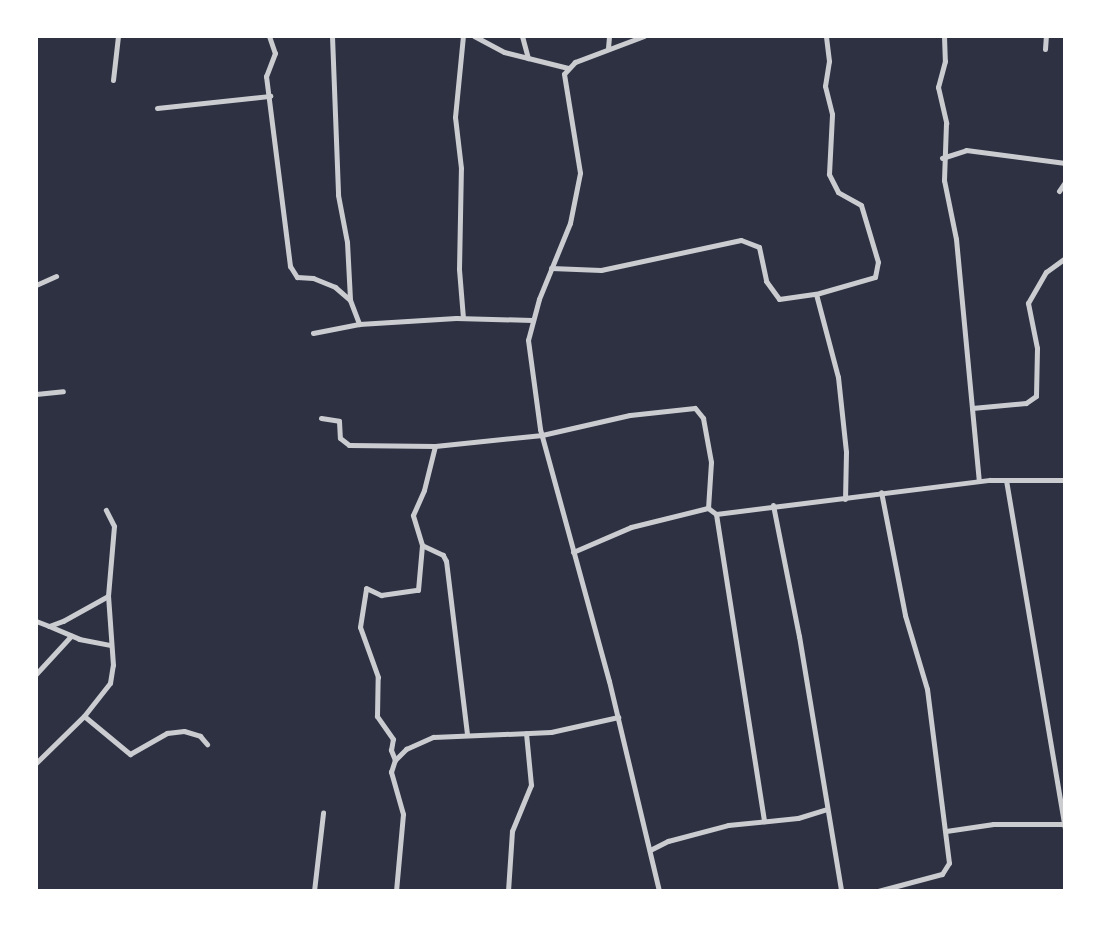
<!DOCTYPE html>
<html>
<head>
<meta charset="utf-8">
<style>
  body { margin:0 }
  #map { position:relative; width:1101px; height:927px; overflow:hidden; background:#2d3142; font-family:"Libre Baskerville",serif }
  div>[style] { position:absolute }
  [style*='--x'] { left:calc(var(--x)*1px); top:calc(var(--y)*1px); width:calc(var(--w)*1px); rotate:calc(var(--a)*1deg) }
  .minor>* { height:5px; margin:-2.5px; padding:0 2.5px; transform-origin:2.5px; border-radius:2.5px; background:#caccd0 }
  span { translate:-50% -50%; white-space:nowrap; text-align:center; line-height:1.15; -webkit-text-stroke:4.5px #fff; paint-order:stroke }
  .frame { position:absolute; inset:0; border:38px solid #fff; pointer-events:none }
</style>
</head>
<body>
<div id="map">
  <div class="minor">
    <div style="--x:269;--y:36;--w:18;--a:71"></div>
    <div style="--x:275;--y:53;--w:25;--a:111"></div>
    <div style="--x:266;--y:76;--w:192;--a:82.8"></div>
    <div style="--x:290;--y:266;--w:13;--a:58"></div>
    <div style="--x:297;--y:277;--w:16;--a:4"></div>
    <div style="--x:313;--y:278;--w:24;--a:22"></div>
    <div style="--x:335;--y:287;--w:20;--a:41"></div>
    <div style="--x:332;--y:36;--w:159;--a:87.8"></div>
    <div style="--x:338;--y:195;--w:48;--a:79.2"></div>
    <div style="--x:347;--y:242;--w:58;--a:87"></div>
    <div style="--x:350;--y:300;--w:26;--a:69"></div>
    <div style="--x:474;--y:36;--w:34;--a:28"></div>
    <div style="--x:504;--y:52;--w:66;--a:14"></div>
    <div style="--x:522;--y:36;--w:23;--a:75"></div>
    <div style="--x:644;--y:36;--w:74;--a:159.4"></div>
    <div style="--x:575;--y:62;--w:16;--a:133"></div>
    <div style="--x:564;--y:74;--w:100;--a:80.8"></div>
    <div style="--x:580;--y:173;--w:51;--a:101.3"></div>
    <div style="--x:570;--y:223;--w:82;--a:112.2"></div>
    <div style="--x:539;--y:299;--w:42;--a:105"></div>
    <div style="--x:528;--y:340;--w:90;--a:82.3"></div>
    <div style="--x:540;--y:429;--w:261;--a:74.7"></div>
    <div style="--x:609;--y:681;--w:216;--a:76.6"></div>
    <div style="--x:944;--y:36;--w:25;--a:88"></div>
    <div style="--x:945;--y:61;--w:27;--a:105"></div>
    <div style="--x:938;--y:87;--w:37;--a:77"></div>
    <div style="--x:946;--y:123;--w:57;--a:92"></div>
    <div style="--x:944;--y:180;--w:60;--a:78.5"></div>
    <div style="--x:956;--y:239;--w:243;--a:84.6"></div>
    <div style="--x:608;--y:48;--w:12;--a:-85"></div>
    <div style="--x:1045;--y:49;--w:13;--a:-86"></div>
    <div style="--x:113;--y:80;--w:44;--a:-83.5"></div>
    <div style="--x:157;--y:108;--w:114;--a:-6.1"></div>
    <div style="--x:942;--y:158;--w:25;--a:-18"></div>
    <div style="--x:966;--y:150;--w:100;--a:7.5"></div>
    <div style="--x:1059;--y:191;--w:11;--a:-56"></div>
    <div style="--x:551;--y:268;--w:50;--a:2.3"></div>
    <div style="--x:601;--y:270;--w:143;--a:-12.1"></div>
    <div style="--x:741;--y:240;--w:19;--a:21"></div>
    <div style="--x:759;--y:247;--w:35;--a:78"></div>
    <div style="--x:766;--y:281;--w:22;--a:54"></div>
    <div style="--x:779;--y:299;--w:37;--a:-8"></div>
    <div style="--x:816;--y:294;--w:86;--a:75.2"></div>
    <div style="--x:838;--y:377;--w:75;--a:83.9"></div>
    <div style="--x:846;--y:452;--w:47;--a:91.2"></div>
    <div style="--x:36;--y:285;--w:22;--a:-24"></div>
    <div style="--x:816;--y:294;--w:61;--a:-16.1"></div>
    <div style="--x:875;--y:277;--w:15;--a:-79"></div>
    <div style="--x:878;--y:262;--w:59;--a:-106.6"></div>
    <div style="--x:861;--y:205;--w:26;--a:-151"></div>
    <div style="--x:838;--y:192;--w:20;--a:-117"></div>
    <div style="--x:829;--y:174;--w:60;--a:-87.1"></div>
    <div style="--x:832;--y:114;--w:29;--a:-104"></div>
    <div style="--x:825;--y:86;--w:25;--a:-81"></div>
    <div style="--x:829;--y:61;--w:25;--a:-97"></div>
    <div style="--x:463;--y:318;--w:49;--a:-94.7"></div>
    <div style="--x:459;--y:269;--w:101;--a:-88.9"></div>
    <div style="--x:461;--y:168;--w:51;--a:-96.7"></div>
    <div style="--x:455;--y:117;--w:81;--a:-84.4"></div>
    <div style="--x:313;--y:333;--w:47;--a:-11.1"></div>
    <div style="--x:359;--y:324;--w:97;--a:-3.5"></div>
    <div style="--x:456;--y:318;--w:76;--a:1.5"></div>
    <div style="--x:36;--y:394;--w:27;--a:-6"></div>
    <div style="--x:972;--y:408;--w:54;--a:-5.3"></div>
    <div style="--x:1026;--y:403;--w:12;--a:-35"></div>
    <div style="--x:1036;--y:396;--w:48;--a:-88.8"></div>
    <div style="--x:1037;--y:348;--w:46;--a:-101.3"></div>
    <div style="--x:1028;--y:303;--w:36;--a:-60"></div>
    <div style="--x:1046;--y:272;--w:24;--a:-36"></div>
    <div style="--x:321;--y:418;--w:18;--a:9"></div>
    <div style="--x:339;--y:421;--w:17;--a:87"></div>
    <div style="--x:340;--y:438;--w:11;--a:38"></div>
    <div style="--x:349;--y:445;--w:86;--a:0.7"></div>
    <div style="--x:1006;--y:480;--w:354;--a:80.4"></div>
    <div style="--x:773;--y:505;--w:134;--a:78.8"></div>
    <div style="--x:799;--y:636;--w:258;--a:80.6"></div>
    <div style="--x:716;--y:514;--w:311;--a:81.1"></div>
    <div style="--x:573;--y:552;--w:63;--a:-23.3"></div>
    <div style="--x:631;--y:527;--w:79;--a:-13.9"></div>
    <div style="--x:708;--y:508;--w:10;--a:37"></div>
    <div style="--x:716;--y:514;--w:276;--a:-7.1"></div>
    <div style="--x:990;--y:480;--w:75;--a:0"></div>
    <div style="--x:36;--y:621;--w:14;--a:21"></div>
    <div style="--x:49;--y:626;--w:15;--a:-20"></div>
    <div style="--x:63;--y:621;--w:51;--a:-29.1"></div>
    <div style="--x:108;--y:596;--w:70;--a:-85.1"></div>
    <div style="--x:114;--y:526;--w:18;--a:-117"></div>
    <div style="--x:49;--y:626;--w:33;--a:23"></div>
    <div style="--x:79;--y:639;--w:31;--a:11"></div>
    <div style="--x:36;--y:674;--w:52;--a:-47.4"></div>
    <div style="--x:84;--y:716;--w:42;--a:-51.8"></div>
    <div style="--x:110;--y:683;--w:18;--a:-81"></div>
    <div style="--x:113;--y:665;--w:69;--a:-94.1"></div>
    <div style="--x:467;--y:734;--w:174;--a:-96.9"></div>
    <div style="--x:446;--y:561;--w:7;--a:-117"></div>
    <div style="--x:443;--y:555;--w:23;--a:-155"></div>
    <div style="--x:422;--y:545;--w:31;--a:-107"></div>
    <div style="--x:413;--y:515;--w:27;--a:-66"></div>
    <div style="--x:424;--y:490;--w:45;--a:-76"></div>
    <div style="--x:435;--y:446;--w:108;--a:-5.9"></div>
    <div style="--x:542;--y:435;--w:90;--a:-12.8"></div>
    <div style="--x:630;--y:415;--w:65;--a:-6.1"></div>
    <div style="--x:695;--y:408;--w:13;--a:51"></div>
    <div style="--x:703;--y:418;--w:45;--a:79.7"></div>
    <div style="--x:711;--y:462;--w:46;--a:93.7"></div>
    <div style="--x:395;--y:760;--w:11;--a:-112"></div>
    <div style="--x:391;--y:750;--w:11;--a:-80"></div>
    <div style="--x:393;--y:739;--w:28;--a:-125"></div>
    <div style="--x:377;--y:716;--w:39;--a:-89"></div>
    <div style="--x:378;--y:677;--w:53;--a:-109.8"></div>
    <div style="--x:360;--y:627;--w:39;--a:-81"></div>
    <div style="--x:366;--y:588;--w:17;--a:25"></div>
    <div style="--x:381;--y:595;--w:37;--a:-8"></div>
    <div style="--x:418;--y:590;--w:45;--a:-84.9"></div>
    <div style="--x:36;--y:763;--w:67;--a:-44.4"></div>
    <div style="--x:84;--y:716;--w:60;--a:39.6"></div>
    <div style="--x:130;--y:754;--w:43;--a:-29.6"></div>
    <div style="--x:167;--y:733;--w:17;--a:-7"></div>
    <div style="--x:184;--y:731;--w:17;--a:17"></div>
    <div style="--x:200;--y:736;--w:11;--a:49"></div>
    <div style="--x:946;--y:831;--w:48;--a:-8.5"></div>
    <div style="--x:993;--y:824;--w:71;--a:0"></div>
    <div style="--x:650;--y:850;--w:20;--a:-27"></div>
    <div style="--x:668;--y:841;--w:62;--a:-14.9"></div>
    <div style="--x:728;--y:825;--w:70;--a:-5.7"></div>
    <div style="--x:798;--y:818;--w:30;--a:-17"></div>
    <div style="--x:314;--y:891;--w:79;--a:-83.4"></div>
    <div style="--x:396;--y:891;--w:77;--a:-84.8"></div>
    <div style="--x:403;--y:814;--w:44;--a:-105.9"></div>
    <div style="--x:391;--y:772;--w:13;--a:-72"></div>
    <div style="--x:395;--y:760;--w:16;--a:-45"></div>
    <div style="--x:406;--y:749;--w:30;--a:-24"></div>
    <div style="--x:433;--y:737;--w:118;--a:-2.4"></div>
    <div style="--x:551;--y:732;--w:69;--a:-12.6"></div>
    <div style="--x:508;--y:891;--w:60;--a:-86.2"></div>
    <div style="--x:512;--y:831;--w:50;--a:-67.6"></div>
    <div style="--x:531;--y:785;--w:52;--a:-95.5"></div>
    <div style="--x:878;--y:891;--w:66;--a:-14.9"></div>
    <div style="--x:942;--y:874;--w:13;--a:-58"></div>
    <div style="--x:949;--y:863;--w:175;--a:-97.2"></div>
    <div style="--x:927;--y:689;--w:77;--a:-106.6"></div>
    <div style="--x:905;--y:615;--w:125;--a:-101"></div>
  </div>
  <div class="frame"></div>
</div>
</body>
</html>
